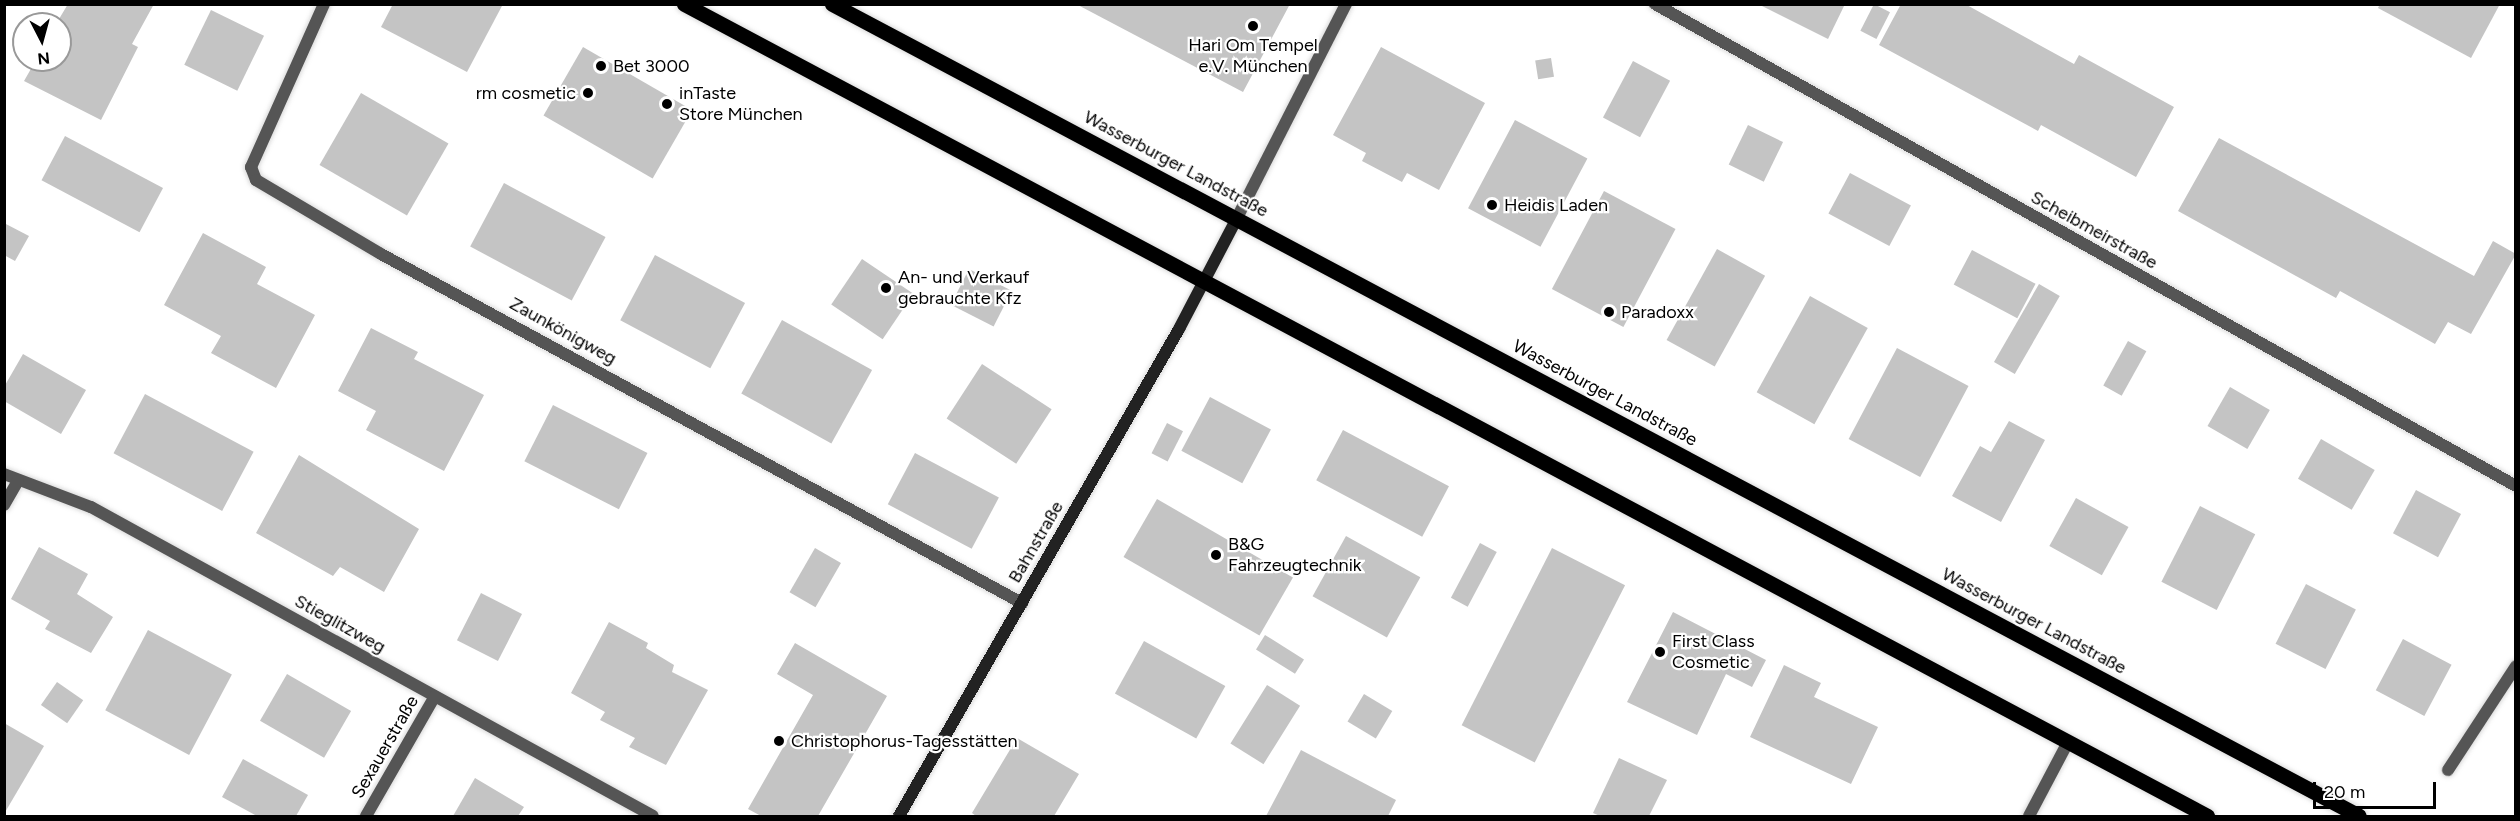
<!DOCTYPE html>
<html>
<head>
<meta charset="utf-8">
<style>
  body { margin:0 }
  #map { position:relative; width:2520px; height:821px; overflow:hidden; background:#fff; font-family:Figtree,sans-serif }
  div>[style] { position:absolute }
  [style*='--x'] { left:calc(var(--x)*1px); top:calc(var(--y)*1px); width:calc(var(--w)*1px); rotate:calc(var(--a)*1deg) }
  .building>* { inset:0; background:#c4c4c4; transform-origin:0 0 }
  .roads { filter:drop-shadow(0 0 2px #dbdbdb) drop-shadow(0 0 2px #dbdbdb) }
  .street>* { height:12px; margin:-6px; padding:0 6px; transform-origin:6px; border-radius:6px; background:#555 }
  .secondary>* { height:12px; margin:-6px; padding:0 6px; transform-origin:6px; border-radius:6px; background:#222 }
  .primary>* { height:15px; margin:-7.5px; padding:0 7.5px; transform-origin:7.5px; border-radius:7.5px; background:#000 }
  .dots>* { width:16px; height:16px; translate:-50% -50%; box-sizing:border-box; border:3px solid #fff; border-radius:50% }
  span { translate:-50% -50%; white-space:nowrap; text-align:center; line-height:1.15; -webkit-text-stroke:4.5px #fff; paint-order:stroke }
  .poi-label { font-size:18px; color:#000 }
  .left { translate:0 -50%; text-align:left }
  .right { translate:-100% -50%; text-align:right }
  .street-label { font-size:18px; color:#000 }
  .frame { position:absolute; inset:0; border:6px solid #000; pointer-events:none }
  .north { position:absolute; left:12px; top:12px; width:60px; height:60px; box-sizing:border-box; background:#fff; border:2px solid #999; border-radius:50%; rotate:174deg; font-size:16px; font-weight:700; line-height:24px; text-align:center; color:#000 }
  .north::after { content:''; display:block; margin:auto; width:21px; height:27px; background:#000; clip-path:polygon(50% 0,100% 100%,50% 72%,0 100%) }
  .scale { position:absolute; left:2313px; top:782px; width:123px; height:27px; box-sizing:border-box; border:3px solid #000; border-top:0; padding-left:8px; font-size:18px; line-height:21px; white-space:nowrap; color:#000; -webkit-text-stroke:4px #fff; paint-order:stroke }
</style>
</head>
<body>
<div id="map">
  <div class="building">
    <div style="clip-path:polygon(68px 4px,154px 4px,132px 44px,138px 47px,101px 120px,24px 81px,36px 60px,60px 60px,60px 24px,56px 24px)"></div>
    <div style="clip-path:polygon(393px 4px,503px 4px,467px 72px,381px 27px)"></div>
    <div style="clip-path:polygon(1076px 4px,1290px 4px,1243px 92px)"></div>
    <div style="clip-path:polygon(1758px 4px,1845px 4px,1828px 39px)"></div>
    <div style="left:1874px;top:4px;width:18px;height:30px;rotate:27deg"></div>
    <div style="clip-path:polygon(1901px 4px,1965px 4px,2074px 64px,2079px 55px,2174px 107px,2136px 177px,2041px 125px,2038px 131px,1879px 45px)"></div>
    <div style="clip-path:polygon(2380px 4px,2500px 4px,2471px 58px,2378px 8px)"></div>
    <div style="left:211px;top:10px;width:59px;height:61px;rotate:26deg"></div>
    <div style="left:583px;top:47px;width:126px;height:79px;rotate:30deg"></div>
    <div style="clip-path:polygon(1381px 47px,1485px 103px,1439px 190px,1407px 173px,1402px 182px,1362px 161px,1366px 153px,1333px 135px)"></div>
    <div style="left:1551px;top:58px;width:19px;height:16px;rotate:81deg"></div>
    <div style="left:1633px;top:61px;width:42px;height:64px;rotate:28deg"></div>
    <div style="left:361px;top:93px;width:101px;height:83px;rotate:30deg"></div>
    <div style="left:1515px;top:120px;width:82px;height:100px;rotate:28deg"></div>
    <div style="left:1748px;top:125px;width:39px;height:44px;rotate:26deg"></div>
    <div style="left:65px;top:136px;width:111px;height:50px;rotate:28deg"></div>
    <div style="clip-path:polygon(2219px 138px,2474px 276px,2493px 241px,2516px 254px,2471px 334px,2448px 322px,2435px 344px,2340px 291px,2336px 298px,2178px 211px)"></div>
    <div style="left:1850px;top:173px;width:69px;height:46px;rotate:28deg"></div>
    <div style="left:504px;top:183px;width:115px;height:72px;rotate:28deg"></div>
    <div style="left:1604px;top:191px;width:81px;height:111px;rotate:28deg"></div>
    <div style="clip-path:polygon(4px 223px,29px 236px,15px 261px,4px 255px)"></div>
    <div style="clip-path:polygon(203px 233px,266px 267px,257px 284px,315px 315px,276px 388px,211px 353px,221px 336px,164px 305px)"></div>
    <div style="left:1717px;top:249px;width:55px;height:104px;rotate:29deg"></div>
    <div style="left:1972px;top:250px;width:72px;height:39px;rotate:28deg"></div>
    <div style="left:655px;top:255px;width:102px;height:74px;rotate:28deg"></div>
    <div style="left:862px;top:259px;width:62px;height:55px;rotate:34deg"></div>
    <div style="left:969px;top:269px;width:48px;height:40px;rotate:27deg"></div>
    <div style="left:2039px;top:284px;width:24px;height:90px;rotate:30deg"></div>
    <div style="left:1810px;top:296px;width:66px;height:110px;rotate:29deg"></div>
    <div style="left:782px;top:320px;width:103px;height:84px;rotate:29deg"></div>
    <div style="clip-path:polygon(371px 328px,418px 352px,414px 359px,484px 395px,444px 471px,366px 430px,376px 411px,338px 391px)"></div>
    <div style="left:2128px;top:341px;width:21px;height:51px;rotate:29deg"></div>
    <div style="left:1897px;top:348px;width:81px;height:103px;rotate:28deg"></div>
    <div style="clip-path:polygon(23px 354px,86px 390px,61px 434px,4px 401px,4px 387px)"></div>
    <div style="left:982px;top:364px;width:83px;height:65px;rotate:33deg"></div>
    <div style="left:2230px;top:387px;width:46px;height:45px;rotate:30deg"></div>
    <div style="left:145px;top:394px;width:123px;height:67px;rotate:28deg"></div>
    <div style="left:1210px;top:397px;width:69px;height:61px;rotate:28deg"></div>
    <div style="left:553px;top:405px;width:106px;height:63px;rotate:27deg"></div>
    <div style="clip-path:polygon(2009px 421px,2045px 440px,2001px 522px,1952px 496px,1980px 446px,1991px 452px)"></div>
    <div style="left:1167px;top:423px;width:18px;height:34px;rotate:27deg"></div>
    <div style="left:1343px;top:430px;width:120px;height:57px;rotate:28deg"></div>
    <div style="left:2321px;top:439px;width:62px;height:46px;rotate:30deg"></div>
    <div style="left:915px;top:453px;width:95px;height:58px;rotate:28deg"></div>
    <div style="clip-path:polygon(299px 455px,419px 529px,384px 592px,340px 567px,333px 576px,256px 533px)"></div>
    <div style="left:2416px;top:490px;width:51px;height:49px;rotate:28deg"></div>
    <div style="left:2076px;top:498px;width:60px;height:55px;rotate:29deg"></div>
    <div style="left:1157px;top:499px;width:157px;height:67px;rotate:30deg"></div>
    <div style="left:2200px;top:506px;width:62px;height:85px;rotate:27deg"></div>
    <div style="left:1346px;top:536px;width:85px;height:69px;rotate:29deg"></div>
    <div style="left:1480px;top:543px;width:19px;height:62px;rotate:28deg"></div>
    <div style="clip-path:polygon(39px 547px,88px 574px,77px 594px,113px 617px,91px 653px,45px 629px,50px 621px,11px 599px)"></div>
    <div style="left:815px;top:548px;width:30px;height:51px;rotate:30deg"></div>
    <div style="left:1552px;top:548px;width:82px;height:199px;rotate:27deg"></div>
    <div style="left:2306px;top:584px;width:56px;height:67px;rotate:27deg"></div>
    <div style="left:481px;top:593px;width:46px;height:53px;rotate:27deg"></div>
    <div style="clip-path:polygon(1673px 612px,1766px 660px,1752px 687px,1726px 674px,1697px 735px,1627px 702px)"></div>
    <div style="clip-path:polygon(609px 622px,648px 643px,646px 648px,674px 665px,672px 672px,708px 690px,666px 765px,629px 747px,635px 738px,600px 720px,605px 712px,571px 693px)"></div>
    <div style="left:148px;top:630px;width:95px;height:91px;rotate:28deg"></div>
    <div style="left:1265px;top:635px;width:46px;height:17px;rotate:32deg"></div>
    <div style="left:2403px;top:639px;width:55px;height:58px;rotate:28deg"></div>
    <div style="left:1144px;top:641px;width:93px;height:60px;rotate:29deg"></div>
    <div style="clip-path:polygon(795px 643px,887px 696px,818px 816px,761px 816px,748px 809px,813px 695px,777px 674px)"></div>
    <div style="clip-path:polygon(1784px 665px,1821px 683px,1814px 697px,1878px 727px,1851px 784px,1750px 737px)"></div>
    <div style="left:287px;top:674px;width:74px;height:54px;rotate:30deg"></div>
    <div style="left:57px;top:682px;width:32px;height:28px;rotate:35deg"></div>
    <div style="left:1267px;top:685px;width:39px;height:69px;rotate:32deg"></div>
    <div style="left:1364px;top:694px;width:33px;height:32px;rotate:31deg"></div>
    <div style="clip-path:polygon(4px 723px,44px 746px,4px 814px)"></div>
    <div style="clip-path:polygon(1017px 738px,1079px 774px,1054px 816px,976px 816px,972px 813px)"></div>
    <div style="clip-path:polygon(1301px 750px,1396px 800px,1388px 816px,1266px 816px)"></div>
    <div style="clip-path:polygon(1619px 758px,1667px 780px,1649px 816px,1600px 816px,1593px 813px)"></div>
    <div style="clip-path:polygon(243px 759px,308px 795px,296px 816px,257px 816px,222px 797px)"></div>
    <div style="clip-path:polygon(475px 778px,524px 807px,518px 816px,453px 816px)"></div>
  </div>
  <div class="roads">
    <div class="street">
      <div style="--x:324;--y:4;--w:179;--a:114.1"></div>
      <div style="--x:251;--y:167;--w:14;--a:69"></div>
      <div style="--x:256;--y:180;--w:145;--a:30.6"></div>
      <div style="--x:381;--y:254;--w:730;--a:28.57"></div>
      <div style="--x:1655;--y:4;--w:987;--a:29.24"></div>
      <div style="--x:1237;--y:218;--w:240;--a:-63"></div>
      <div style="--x:4;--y:474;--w:93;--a:20.8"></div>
      <div style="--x:91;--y:507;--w:641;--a:28.8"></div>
      <div style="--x:4;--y:505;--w:28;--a:-60"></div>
      <div style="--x:2448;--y:770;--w:124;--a:-56.8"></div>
      <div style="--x:366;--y:816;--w:138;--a:-60.1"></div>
      <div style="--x:2029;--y:816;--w:84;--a:-62.2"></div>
    </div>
    <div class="secondary">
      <div style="--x:899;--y:816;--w:562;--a:-60.1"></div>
      <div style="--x:1179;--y:329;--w:125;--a:-62.4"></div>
    </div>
    <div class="primary">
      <div style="--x:684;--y:4;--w:1726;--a:28.06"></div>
      <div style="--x:832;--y:4;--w:1729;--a:28"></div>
    </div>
  </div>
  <div class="dots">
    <div style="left:1253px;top:26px;background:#000"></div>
    <div style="left:601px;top:66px;background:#000"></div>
    <div style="left:588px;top:93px;background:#000"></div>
    <div style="left:667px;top:104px;background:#000"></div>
    <div style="left:1492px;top:205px;background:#000"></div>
    <div style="left:886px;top:288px;background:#000"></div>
    <div style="left:1609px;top:312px;background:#000"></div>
    <div style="left:1216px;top:555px;background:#000"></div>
    <div style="left:1660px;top:652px;background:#000"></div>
    <div style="left:779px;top:741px;background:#000"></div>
  </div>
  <div class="poi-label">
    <span style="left:1253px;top:56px">Hari Om Tempel<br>e.V. München</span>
    <span class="left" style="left:613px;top:66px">Bet 3000</span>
    <span class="right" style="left:576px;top:93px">rm cosmetic</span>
    <span class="left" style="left:679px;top:104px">inTaste<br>Store München</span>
    <span class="left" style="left:1504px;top:205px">Heidis Laden</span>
    <span class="left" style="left:898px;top:288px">An- und Verkauf<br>gebrauchte Kfz</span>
    <span class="left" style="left:1621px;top:312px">Paradoxx</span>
    <span class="left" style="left:1228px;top:555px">B&amp;G<br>Fahrzeugtechnik</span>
    <span class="left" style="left:1672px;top:652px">First Class<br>Cosmetic</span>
    <span class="left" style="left:791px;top:741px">Christophorus-Tagesstätten</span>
  </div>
  <div class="street-label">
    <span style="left:1176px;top:164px;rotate:28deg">Wasserburger Landstraße</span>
    <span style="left:2094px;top:230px;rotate:29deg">Scheibmeirstraße</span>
    <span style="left:563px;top:331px;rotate:29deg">Zaunkönigweg</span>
    <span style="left:1605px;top:393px;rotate:28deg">Wasserburger Landstraße</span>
    <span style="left:1036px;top:542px;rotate:-60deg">Bahnstraße</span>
    <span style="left:2034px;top:621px;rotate:28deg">Wasserburger Landstraße</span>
    <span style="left:340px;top:624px;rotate:29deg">Stieglitzweg</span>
    <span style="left:385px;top:747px;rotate:-60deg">Sexauerstraße</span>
  </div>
  <div class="frame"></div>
  <div class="north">N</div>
  <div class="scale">20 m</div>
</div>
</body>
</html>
